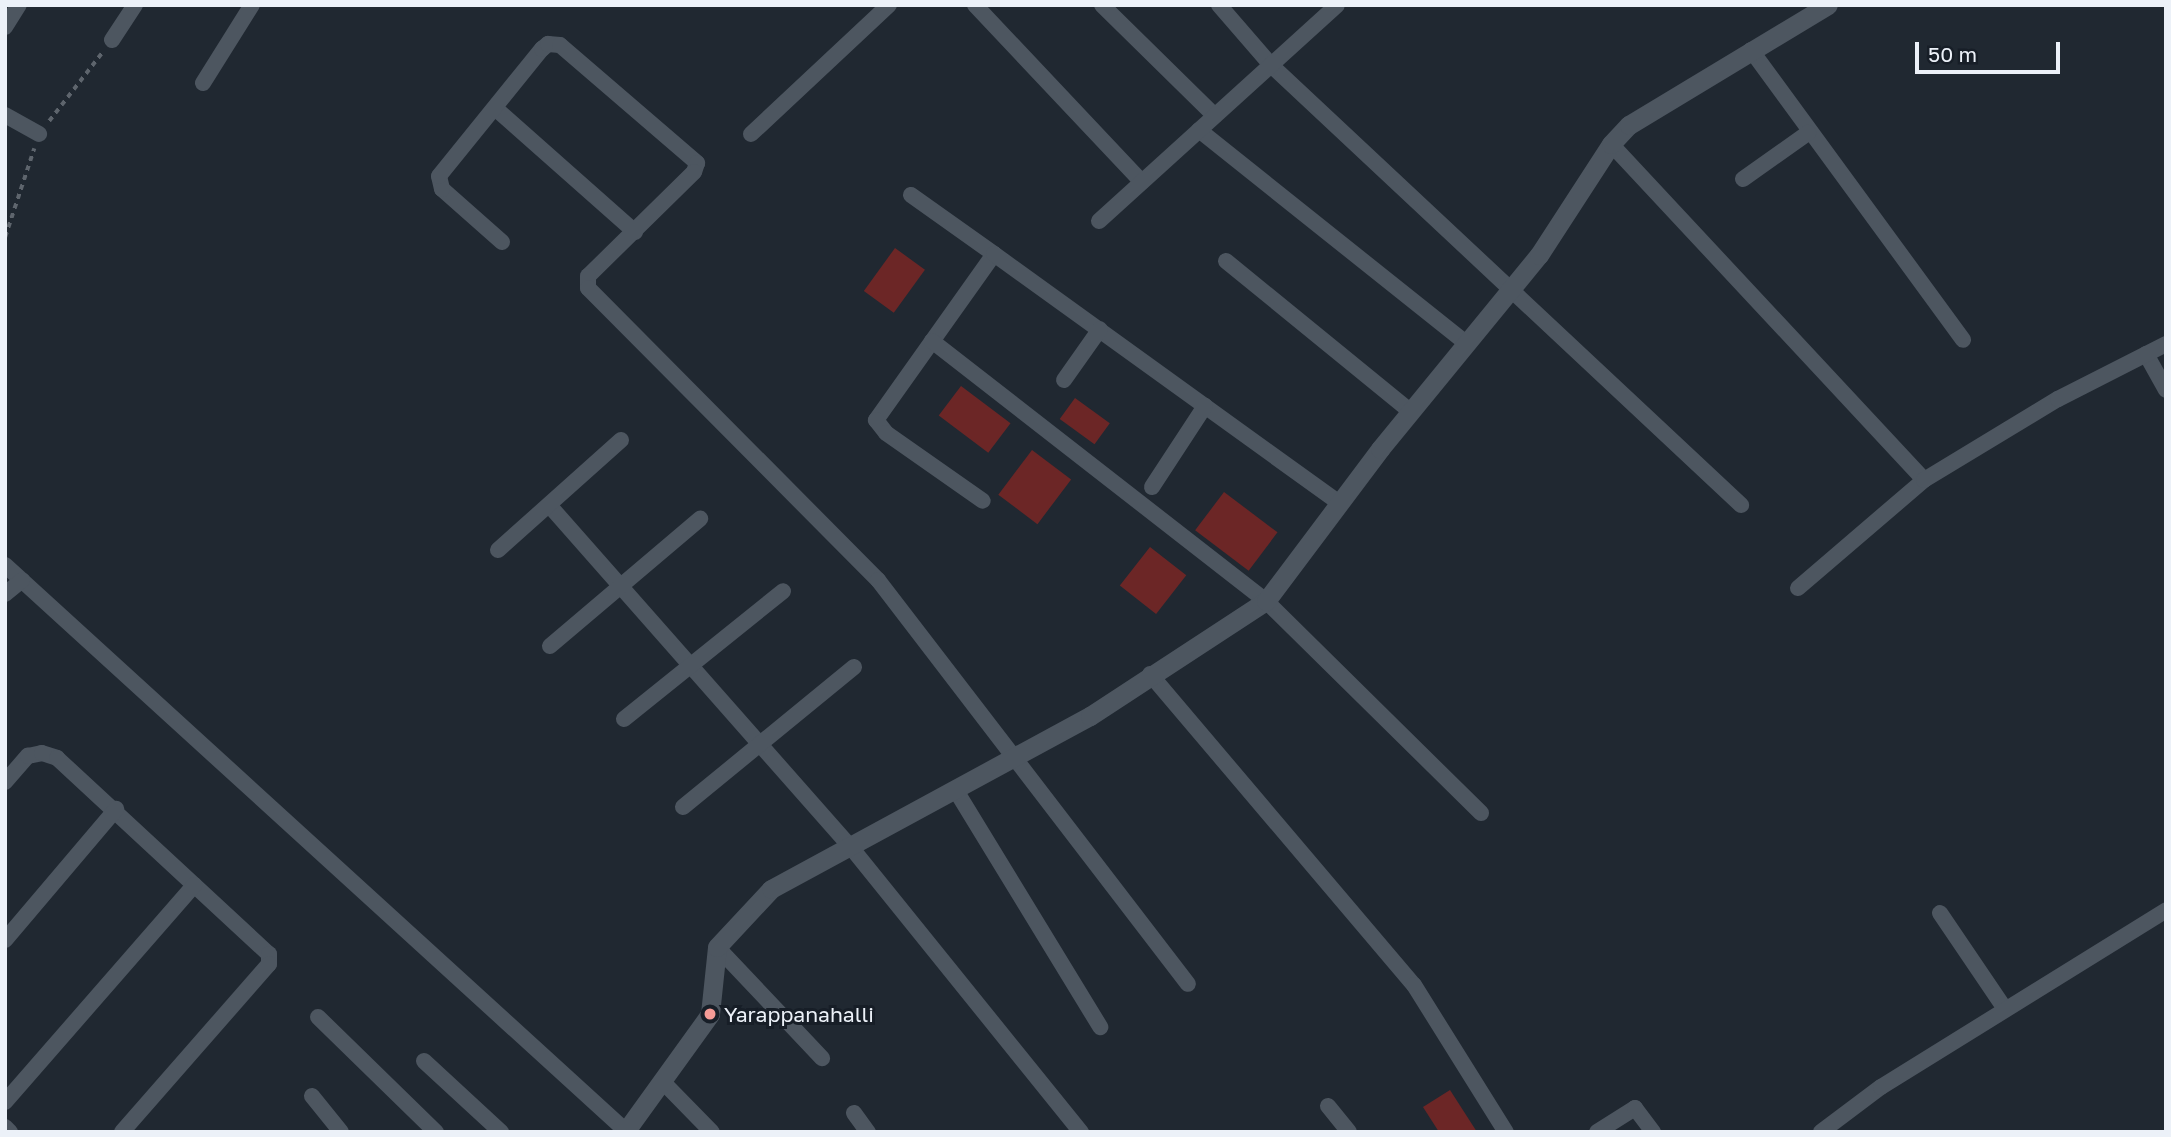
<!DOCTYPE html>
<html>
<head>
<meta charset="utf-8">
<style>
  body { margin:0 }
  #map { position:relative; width:2171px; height:1137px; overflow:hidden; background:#202831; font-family:"Golos Text",sans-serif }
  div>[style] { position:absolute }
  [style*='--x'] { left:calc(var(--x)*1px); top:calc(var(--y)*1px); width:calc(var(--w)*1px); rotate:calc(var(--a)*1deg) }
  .building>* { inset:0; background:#6c2626; transform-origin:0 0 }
  .path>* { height:3.5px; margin-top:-1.75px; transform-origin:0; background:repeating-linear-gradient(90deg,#5e656d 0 5px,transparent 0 10px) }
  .minor>* { height:16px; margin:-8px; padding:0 8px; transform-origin:8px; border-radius:8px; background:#4d5660 }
  .tertiary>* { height:19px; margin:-9.5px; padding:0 9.5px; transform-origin:9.5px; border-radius:9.5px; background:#4d5660 }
  .dots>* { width:19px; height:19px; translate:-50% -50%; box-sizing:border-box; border:4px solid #171e27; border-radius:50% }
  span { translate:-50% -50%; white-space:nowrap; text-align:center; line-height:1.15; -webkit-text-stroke:6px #171e27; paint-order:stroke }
  .poi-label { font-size:21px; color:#ecf1f8 }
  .left { translate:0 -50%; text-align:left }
  .frame { position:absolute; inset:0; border:7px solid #ecf1f8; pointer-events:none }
  .scale { position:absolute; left:1915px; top:42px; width:145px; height:32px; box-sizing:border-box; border:4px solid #ecf1f8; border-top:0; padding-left:9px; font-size:21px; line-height:24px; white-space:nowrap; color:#ecf1f8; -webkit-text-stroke:5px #171e27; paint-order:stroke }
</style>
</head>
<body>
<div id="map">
  <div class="building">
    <div style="left:895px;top:248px;width:37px;height:53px;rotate:36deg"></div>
    <div style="left:961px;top:386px;width:62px;height:37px;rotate:37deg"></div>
    <div style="left:1075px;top:398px;width:43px;height:26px;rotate:36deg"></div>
    <div style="left:1032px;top:450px;width:49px;height:56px;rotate:37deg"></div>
    <div style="left:1224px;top:492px;width:67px;height:48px;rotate:37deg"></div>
    <div style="left:1150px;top:547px;width:46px;height:49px;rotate:38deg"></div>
    <div style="clip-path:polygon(1450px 1090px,1477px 1132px,1439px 1132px,1423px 1107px)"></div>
  </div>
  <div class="path">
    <div style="--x:49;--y:121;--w:86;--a:-52.1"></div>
    <div style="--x:5;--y:237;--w:93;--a:-71.8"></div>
  </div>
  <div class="minor">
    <div style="--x:975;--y:5;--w:243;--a:46.7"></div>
    <div style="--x:1102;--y:5;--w:158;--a:44.5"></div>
    <div style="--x:1219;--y:5;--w:79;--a:49.1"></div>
    <div style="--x:1271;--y:65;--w:644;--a:43.11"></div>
    <div style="--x:5;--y:27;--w:26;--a:-58"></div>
    <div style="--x:112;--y:40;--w:42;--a:-56.7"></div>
    <div style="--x:1751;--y:50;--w:359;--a:53.8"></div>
    <div style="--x:203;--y:83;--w:92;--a:-57.9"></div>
    <div style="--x:495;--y:108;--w:187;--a:41.5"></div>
    <div style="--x:5;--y:115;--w:39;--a:29"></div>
    <div style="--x:1199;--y:130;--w:342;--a:38.6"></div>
    <div style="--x:751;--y:134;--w:189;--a:-43.1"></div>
    <div style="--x:1611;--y:144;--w:459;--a:47"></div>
    <div style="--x:1743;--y:179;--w:80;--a:-35.3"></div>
    <div style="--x:911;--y:195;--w:102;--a:35.4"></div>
    <div style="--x:994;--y:254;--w:204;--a:125.4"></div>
    <div style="--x:876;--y:420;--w:16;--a:52"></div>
    <div style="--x:886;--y:433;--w:118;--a:35"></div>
    <div style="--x:1099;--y:221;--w:321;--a:-42.2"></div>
    <div style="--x:502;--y:242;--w:80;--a:-138.5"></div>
    <div style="--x:442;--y:189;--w:13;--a:-103"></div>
    <div style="--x:439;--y:176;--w:164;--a:-51"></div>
    <div style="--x:542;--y:49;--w:8;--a:-40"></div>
    <div style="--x:548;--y:44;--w:12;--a:5"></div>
    <div style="--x:560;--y:45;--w:181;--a:40.7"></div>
    <div style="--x:697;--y:163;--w:9;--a:108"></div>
    <div style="--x:694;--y:172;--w:148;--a:135.5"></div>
    <div style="--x:588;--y:276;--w:12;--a:90"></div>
    <div style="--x:588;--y:288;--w:412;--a:45.2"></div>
    <div style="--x:878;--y:580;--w:509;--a:52.5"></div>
    <div style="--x:994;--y:254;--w:425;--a:35.8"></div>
    <div style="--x:1226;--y:261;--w:237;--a:39.2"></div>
    <div style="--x:932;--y:341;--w:423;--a:37.9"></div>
    <div style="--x:1266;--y:601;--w:302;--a:44.6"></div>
    <div style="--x:2146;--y:354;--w:41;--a:60.9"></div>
    <div style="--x:1064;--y:380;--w:62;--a:-54.8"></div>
    <div style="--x:1152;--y:487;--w:97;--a:-56.8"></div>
    <div style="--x:549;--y:505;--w:455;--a:48.6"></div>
    <div style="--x:850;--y:846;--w:368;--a:51.1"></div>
    <div style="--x:498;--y:550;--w:165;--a:-41.8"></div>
    <div style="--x:5;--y:565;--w:840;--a:42.35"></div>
    <div style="--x:1798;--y:588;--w:166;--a:-40.6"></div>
    <div style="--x:1924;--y:480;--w:157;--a:-31.2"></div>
    <div style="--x:2058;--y:399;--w:121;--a:-27"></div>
    <div style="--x:5;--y:594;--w:22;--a:-39"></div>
    <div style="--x:550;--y:646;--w:197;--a:-40.3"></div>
    <div style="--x:1150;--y:674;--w:408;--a:49.7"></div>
    <div style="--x:1414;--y:985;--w:173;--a:58"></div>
    <div style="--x:624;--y:719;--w:204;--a:-38.8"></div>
    <div style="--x:5;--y:782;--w:35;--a:-49"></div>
    <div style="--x:28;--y:756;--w:14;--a:-12"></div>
    <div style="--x:42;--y:753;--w:16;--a:18"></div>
    <div style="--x:57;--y:758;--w:289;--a:42.8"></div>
    <div style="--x:269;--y:954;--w:10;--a:90"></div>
    <div style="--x:269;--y:964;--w:223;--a:131.2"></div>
    <div style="--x:955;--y:789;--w:279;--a:58.6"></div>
    <div style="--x:683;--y:807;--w:221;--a:-39.3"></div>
    <div style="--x:1940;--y:913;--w:116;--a:55.9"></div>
    <div style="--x:5;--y:940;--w:172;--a:-49.7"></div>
    <div style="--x:717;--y:947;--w:153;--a:46.6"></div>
    <div style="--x:318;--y:1017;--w:165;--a:44.3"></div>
    <div style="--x:424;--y:1061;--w:105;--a:42.7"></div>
    <div style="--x:662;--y:1081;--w:71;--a:45.6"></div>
    <div style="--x:312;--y:1096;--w:46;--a:51.1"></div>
    <div style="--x:5;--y:1102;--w:288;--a:-48.9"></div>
    <div style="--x:1328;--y:1106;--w:33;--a:51"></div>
    <div style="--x:854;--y:1113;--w:24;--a:54"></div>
    <div style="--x:5;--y:1127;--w:7;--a:45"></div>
    <div style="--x:1597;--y:1132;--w:45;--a:-32.3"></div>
    <div style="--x:1635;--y:1108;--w:30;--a:53"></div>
    <div style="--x:1821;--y:1132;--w:75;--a:-36.9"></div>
    <div style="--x:1881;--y:1087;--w:335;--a:-31.8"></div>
  </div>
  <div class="tertiary">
    <div style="--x:625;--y:1132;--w:145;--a:-54.2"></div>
    <div style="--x:710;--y:1014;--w:67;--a:-84"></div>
    <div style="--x:717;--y:947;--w:79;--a:-47"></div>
    <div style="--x:771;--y:889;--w:363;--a:-28.5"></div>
    <div style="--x:1090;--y:716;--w:210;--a:-33.2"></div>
    <div style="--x:1266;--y:601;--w:190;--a:-53.1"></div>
    <div style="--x:1380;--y:449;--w:251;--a:-50.7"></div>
    <div style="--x:1539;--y:255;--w:132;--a:-57"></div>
    <div style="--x:1611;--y:144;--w:26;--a:-47"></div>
    <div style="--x:1629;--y:125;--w:232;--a:-31.1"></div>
  </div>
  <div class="dots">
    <div style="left:710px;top:1014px;background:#f59b96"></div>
  </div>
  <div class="poi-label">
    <span class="left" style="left:724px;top:1014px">Yarappanahalli</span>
  </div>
  <div class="frame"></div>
  <div class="scale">50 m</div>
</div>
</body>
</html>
